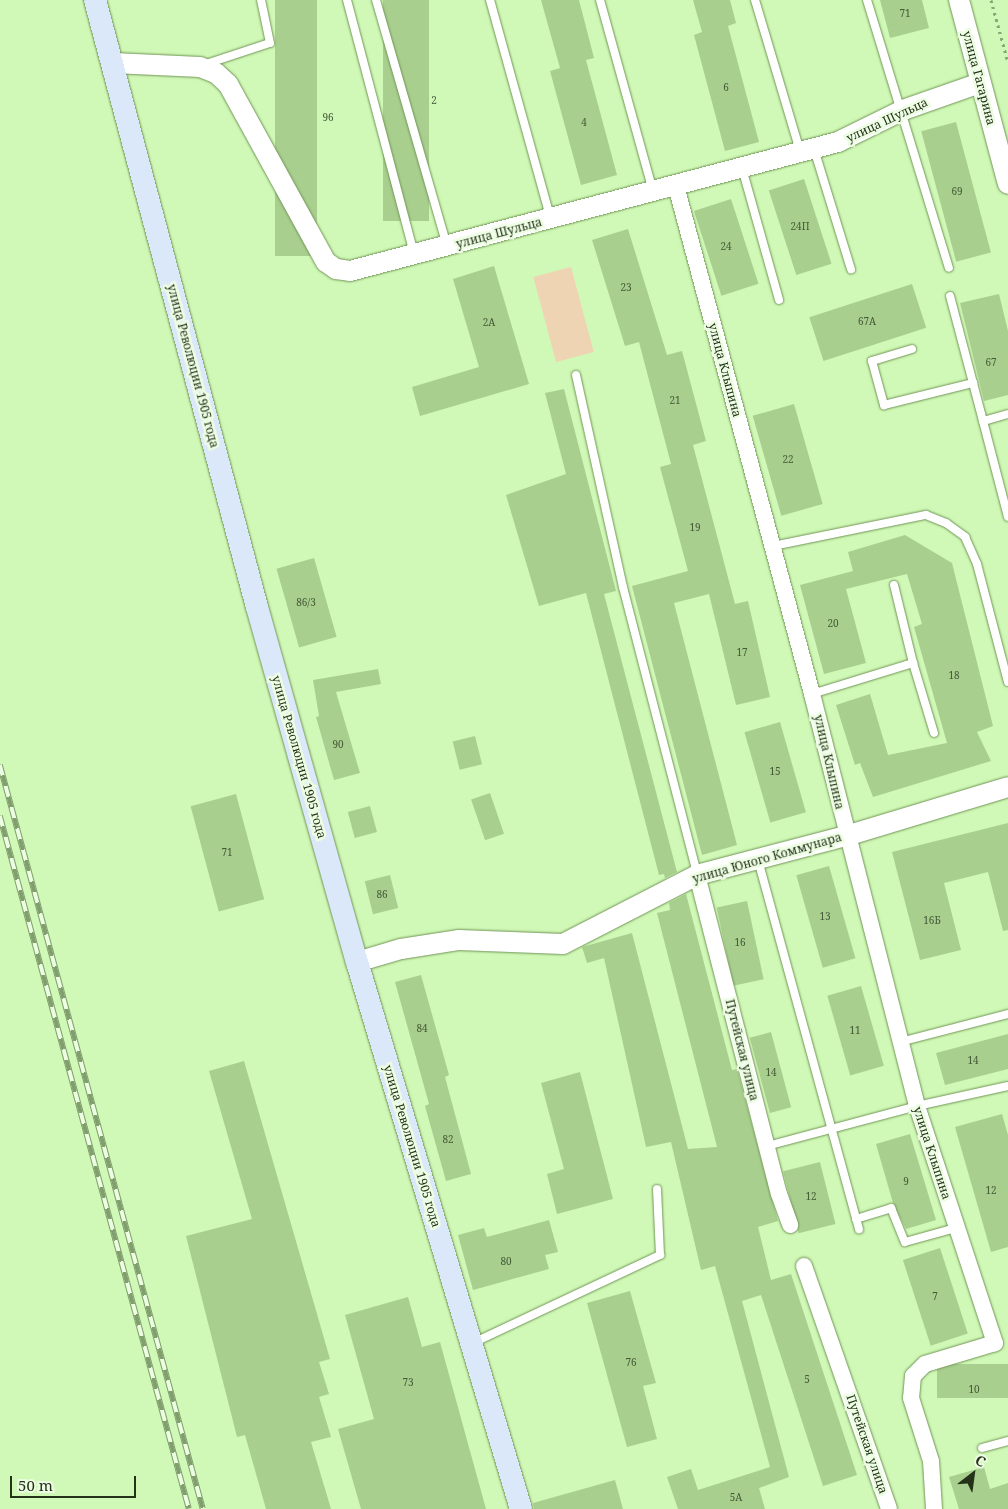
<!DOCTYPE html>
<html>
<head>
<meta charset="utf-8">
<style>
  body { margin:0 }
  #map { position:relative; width:1008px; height:1509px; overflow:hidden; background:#d0f8b6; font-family:"Noto Serif",serif }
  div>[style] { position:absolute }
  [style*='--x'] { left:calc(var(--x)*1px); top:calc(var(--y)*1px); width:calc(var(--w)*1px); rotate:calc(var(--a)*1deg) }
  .green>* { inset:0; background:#efd4b4; transform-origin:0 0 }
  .building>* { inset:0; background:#a9cf8f; transform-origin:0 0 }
  .path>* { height:3px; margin-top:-1.5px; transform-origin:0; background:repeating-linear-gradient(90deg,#88a675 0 2.5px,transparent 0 6.5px) }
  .roads { filter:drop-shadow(0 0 1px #719557) drop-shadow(0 0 1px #719557) }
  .service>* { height:8px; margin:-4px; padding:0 4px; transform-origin:4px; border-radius:4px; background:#fff }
  .minor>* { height:16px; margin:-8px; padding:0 8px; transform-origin:8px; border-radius:8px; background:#fff }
  .tertiary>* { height:20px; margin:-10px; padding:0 10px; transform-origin:10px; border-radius:10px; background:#fff }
  .secondary>* { height:22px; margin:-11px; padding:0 11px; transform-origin:11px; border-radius:11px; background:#dae8f9 }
  .rail>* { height:5.5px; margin-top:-2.75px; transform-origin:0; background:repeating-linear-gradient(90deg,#edfde3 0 11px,#819e6e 0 22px); box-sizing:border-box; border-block:1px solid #819e6e }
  span { translate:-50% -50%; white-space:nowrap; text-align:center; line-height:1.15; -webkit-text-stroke:5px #edfde3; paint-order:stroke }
  .number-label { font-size:10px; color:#445936 }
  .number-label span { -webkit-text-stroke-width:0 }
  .street-label { font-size:12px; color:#233218 }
  .north { position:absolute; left:948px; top:1449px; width:50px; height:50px; -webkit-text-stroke:4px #edfde3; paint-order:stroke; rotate:30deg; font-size:14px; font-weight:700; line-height:20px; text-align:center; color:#233218 }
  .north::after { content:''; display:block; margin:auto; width:18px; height:22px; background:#233218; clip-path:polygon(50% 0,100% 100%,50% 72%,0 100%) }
  .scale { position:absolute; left:10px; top:1476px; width:126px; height:22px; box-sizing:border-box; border:2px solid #233218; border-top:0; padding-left:6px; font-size:15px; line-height:18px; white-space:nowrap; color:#233218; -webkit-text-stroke:4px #edfde3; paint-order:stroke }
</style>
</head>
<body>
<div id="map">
  <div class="green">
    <div style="left:571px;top:267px;width:88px;height:39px;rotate:75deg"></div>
  </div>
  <div class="building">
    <div style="left:275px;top:0;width:42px;height:256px"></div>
    <div style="left:383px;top:0;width:46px;height:221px"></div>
    <div style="clip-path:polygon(541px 0,579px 0,594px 58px,586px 60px,617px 175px,581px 185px,550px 71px,560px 68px)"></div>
    <div style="clip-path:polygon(693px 0,730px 0,736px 23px,728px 26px,759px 142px,725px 151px,694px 35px,702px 32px)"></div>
    <div style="clip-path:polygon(880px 0,922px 0,929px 28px,890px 38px)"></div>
    <div style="left:956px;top:122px;width:135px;height:36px;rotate:75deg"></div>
    <div style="left:804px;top:179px;width:89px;height:37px;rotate:72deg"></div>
    <div style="left:731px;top:199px;width:89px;height:39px;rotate:72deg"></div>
    <div style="clip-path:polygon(628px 229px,667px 355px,682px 351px,706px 441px,693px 445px,735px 604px,748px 601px,770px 697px,736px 705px,709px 594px,674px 603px,737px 845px,702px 855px,632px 586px,688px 571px,660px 467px,671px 464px,639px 342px,625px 346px,592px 240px)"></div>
    <div style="clip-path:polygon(494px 266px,529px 384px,420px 416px,412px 387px,479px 367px,453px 279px)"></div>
    <div style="left:912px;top:284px;width:46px;height:108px;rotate:72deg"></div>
    <div style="clip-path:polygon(999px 294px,1008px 331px,1008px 395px,984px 401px,960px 303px)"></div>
    <div style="clip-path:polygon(564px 389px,616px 591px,604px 594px,677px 872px,665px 878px,664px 874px,659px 875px,586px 593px,539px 606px,506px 495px,566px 474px,545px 393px)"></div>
    <div style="left:794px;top:404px;width:104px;height:43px;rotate:74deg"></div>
    <div style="clip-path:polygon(905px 535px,952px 563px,993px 726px,977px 732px,991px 761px,873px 797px,860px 763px,855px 765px,836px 705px,870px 694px,888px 755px,947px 743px,914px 627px,922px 624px,907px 574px,846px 589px,866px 663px,824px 674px,800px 585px,853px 571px,848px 552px)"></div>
    <div style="left:314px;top:558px;width:82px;height:39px;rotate:74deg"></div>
    <div style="clip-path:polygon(378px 669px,381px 684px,336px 692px,360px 773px,334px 780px,316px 717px,319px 716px,313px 680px)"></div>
    <div style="left:780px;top:722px;width:94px;height:37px;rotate:74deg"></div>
    <div style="left:475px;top:736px;width:29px;height:23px;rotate:76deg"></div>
    <div style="left:490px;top:793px;width:43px;height:20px;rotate:71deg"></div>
    <div style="left:236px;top:794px;width:109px;height:47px;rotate:75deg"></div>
    <div style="left:370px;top:806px;width:27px;height:23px;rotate:75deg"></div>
    <div style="clip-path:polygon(1008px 823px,1008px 930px,1003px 931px,988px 872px,944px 883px,961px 950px,920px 960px,892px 852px)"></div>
    <div style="left:829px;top:866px;width:96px;height:34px;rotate:74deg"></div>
    <div style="left:390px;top:875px;width:34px;height:26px;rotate:76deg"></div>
    <div style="clip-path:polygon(686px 894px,732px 1070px,737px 1069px,778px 1221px,758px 1227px,771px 1280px,791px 1274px,857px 1475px,823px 1486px,761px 1295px,742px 1301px,789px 1477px,759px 1488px,765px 1509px,678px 1509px,667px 1477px,691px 1469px,698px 1490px,770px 1467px,715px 1266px,701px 1270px,671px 1142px,646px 1147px,604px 958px,587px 963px,582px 947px,632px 933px,688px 1149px,717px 1147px,657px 913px,670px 910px,669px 903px)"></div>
    <div style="left:747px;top:901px;width:80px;height:31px;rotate:78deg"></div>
    <div style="clip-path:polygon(421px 975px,449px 1075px,445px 1077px,471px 1174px,446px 1181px,425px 1106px,429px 1104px,395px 982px)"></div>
    <div style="left:861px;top:986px;width:83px;height:35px;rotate:74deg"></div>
    <div style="left:771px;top:1032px;width:78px;height:22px;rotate:75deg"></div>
    <div style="clip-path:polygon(1008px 1034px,1008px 1069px,945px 1085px,936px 1053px)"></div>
    <div style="clip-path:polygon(244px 1061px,330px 1359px,319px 1362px,329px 1394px,319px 1397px,331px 1437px,311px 1442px,331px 1509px,266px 1509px,245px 1435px,237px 1437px,186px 1236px,252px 1219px,209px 1071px)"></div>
    <div style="clip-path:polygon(580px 1072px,613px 1199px,557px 1214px,547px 1174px,564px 1169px,541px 1083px)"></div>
    <div style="clip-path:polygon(1002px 1114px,1008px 1135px,1008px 1247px,991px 1252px,955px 1127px)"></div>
    <div style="clip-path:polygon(910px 1134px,936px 1220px,906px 1229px,893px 1203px,876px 1144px)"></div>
    <div style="left:820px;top:1162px;width:64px;height:38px;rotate:76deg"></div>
    <div style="clip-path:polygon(549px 1220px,558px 1252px,545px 1255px,549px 1269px,473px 1290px,458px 1235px,484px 1228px,487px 1237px)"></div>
    <div style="left:940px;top:1248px;width:90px;height:39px;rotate:72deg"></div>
    <div style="clip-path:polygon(630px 1291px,656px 1383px,643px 1386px,657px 1439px,627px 1447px,587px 1303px)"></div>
    <div style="clip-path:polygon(408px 1297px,422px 1347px,440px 1342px,486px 1509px,361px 1509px,338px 1429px,374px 1419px,345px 1315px)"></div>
    <div style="left:1008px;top:1364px;width:34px;height:71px;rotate:90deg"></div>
    <div style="clip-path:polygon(984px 1467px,990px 1489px,1008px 1483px,1008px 1509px,959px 1509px,949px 1477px)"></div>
    <div style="clip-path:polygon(615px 1480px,623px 1509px,534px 1509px,533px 1503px)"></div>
  </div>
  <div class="path">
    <div style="--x:991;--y:0;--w:64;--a:74.7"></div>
  </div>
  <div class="roads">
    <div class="service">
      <div style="--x:347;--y:0;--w:263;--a:75.2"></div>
      <div style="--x:376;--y:0;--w:256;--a:73.9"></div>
      <div style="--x:490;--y:0;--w:225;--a:74.5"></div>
      <div style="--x:600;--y:0;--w:198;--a:74.5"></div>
      <div style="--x:755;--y:0;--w:158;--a:73.4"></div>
      <div style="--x:867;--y:0;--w:280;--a:73"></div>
      <div style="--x:206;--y:64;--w:67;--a:-18.2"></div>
      <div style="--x:270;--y:43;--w:44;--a:-101.8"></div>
      <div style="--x:814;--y:149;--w:126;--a:72.9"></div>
      <div style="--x:742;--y:168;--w:137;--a:74.3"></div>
      <div style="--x:950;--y:296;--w:129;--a:75.2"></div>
      <div style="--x:912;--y:349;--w:42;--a:163.3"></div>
      <div style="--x:872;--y:361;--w:46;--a:74.7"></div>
      <div style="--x:884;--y:405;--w:92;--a:-13.9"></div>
      <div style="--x:576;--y:375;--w:217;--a:77.5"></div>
      <div style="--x:623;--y:587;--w:295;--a:75.5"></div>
      <div style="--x:1008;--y:414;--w:26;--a:164"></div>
      <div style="--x:983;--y:421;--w:99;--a:75.4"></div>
      <div style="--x:773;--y:546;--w:156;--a:-11.5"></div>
      <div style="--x:926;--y:515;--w:22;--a:22"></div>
      <div style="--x:946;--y:523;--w:24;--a:36"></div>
      <div style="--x:965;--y:537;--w:30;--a:66"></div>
      <div style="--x:977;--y:564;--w:122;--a:75.3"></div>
      <div style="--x:894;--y:585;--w:80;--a:76.3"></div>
      <div style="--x:812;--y:694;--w:106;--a:-17.1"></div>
      <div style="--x:913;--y:663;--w:73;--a:73.3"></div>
      <div style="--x:758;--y:860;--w:383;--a:74.7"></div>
      <div style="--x:900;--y:1042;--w:112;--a:-14.5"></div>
      <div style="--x:767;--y:1146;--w:155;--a:-14.9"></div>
      <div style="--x:917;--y:1106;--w:93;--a:-12.4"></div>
      <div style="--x:856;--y:1219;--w:37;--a:-17"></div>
      <div style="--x:891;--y:1208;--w:37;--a:68"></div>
      <div style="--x:905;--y:1242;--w:53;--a:-15.4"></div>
      <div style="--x:473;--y:1343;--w:207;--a:-25.2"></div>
      <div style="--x:660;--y:1255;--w:66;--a:-92.6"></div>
      <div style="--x:982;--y:1448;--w:27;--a:-15"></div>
    </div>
    <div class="minor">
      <div style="--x:676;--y:186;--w:526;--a:75.01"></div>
      <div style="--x:812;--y:694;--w:425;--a:75.7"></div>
      <div style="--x:917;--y:1106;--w:250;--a:71.8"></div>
      <div style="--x:995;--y:1343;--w:73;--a:163.3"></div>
      <div style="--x:925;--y:1364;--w:17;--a:135"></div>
      <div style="--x:913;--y:1376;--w:22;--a:95"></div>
      <div style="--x:911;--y:1398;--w:66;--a:72.4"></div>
      <div style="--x:931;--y:1461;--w:48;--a:86.4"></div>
      <div style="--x:697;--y:875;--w:329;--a:75.6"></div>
      <div style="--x:779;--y:1194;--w:33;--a:70"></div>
      <div style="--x:804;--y:1266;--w:257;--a:70.7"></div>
    </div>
    <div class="tertiary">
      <div style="--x:959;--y:0;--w:190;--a:75.1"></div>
      <div style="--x:113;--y:63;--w:87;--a:2.6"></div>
      <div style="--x:200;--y:67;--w:17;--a:21"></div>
      <div style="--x:216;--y:73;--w:16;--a:43"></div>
      <div style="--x:228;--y:84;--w:203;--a:61.2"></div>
      <div style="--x:326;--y:262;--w:12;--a:35"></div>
      <div style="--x:336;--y:269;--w:14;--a:8"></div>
      <div style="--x:350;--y:271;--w:505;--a:-14.81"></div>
      <div style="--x:838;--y:142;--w:72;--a:-26.2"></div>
      <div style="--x:903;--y:110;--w:82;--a:-19.3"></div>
      <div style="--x:357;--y:962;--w:46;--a:-16.5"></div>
      <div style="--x:401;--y:949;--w:59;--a:-8.8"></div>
      <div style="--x:459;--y:940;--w:104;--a:2.2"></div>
      <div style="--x:563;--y:944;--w:151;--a:-27.2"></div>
      <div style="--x:697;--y:875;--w:154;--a:-14.7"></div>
      <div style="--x:846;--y:836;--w:169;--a:-16.8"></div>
    </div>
    <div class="secondary">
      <div style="--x:95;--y:0;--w:628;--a:75.06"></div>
      <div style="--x:257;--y:607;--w:369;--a:74.3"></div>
      <div style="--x:357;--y:962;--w:571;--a:73.31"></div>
    </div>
  </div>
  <div class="rail">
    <div style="--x:0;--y:765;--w:771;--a:74.74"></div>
    <div style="--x:0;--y:816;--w:718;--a:74.74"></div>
  </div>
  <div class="number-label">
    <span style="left:905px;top:14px">71</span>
    <span style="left:726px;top:88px">6</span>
    <span style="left:434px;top:101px">2</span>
    <span style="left:328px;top:118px">96</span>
    <span style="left:584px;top:123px">4</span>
    <span style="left:957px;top:192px">69</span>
    <span style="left:800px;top:227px">24П</span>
    <span style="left:726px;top:247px">24</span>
    <span style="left:626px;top:288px">23</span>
    <span style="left:867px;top:322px">67А</span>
    <span style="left:489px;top:323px">2А</span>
    <span style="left:991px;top:363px">67</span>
    <span style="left:675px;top:401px">21</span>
    <span style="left:788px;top:460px">22</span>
    <span style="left:695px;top:528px">19</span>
    <span style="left:306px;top:603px">86/3</span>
    <span style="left:833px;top:624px">20</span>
    <span style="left:742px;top:653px">17</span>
    <span style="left:954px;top:676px">18</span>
    <span style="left:338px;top:745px">90</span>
    <span style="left:775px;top:772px">15</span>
    <span style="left:227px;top:853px">71</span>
    <span style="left:382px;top:895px">86</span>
    <span style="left:825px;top:917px">13</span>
    <span style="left:932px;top:921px">16Б</span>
    <span style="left:740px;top:943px">16</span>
    <span style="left:422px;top:1029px">84</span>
    <span style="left:855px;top:1031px">11</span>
    <span style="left:973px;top:1061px">14</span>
    <span style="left:771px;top:1073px">14</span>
    <span style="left:448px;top:1140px">82</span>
    <span style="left:906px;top:1182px">9</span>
    <span style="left:991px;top:1191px">12</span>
    <span style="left:811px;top:1197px">12</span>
    <span style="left:506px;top:1262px">80</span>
    <span style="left:935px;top:1297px">7</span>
    <span style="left:631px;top:1363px">76</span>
    <span style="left:807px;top:1380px">5</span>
    <span style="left:408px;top:1383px">73</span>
    <span style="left:974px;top:1390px">10</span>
    <span style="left:736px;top:1498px">5А</span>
  </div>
  <div class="street-label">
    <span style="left:979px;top:78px;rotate:75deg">улица Гагарина</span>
    <span style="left:887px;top:120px;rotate:-25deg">улица Шульца</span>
    <span style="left:499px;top:233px;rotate:-15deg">улица Шульца</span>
    <span style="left:193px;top:366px;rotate:75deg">улица Революции 1905 года</span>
    <span style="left:725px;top:370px;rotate:75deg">улица Клыпина</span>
    <span style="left:299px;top:757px;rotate:74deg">улица Революции 1905 года</span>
    <span style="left:829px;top:762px;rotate:77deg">улица Клыпина</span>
    <span style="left:767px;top:858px;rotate:-16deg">улица Юного Коммунара</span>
    <span style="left:742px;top:1050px;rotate:76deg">Путейская улица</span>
    <span style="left:412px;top:1146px;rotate:73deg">улица Революции 1905 года</span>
    <span style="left:932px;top:1153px;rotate:72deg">улица Клыпина</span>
    <span style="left:867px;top:1444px;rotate:71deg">Путейская улица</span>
  </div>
  <div class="north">С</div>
  <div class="scale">50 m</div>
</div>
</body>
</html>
